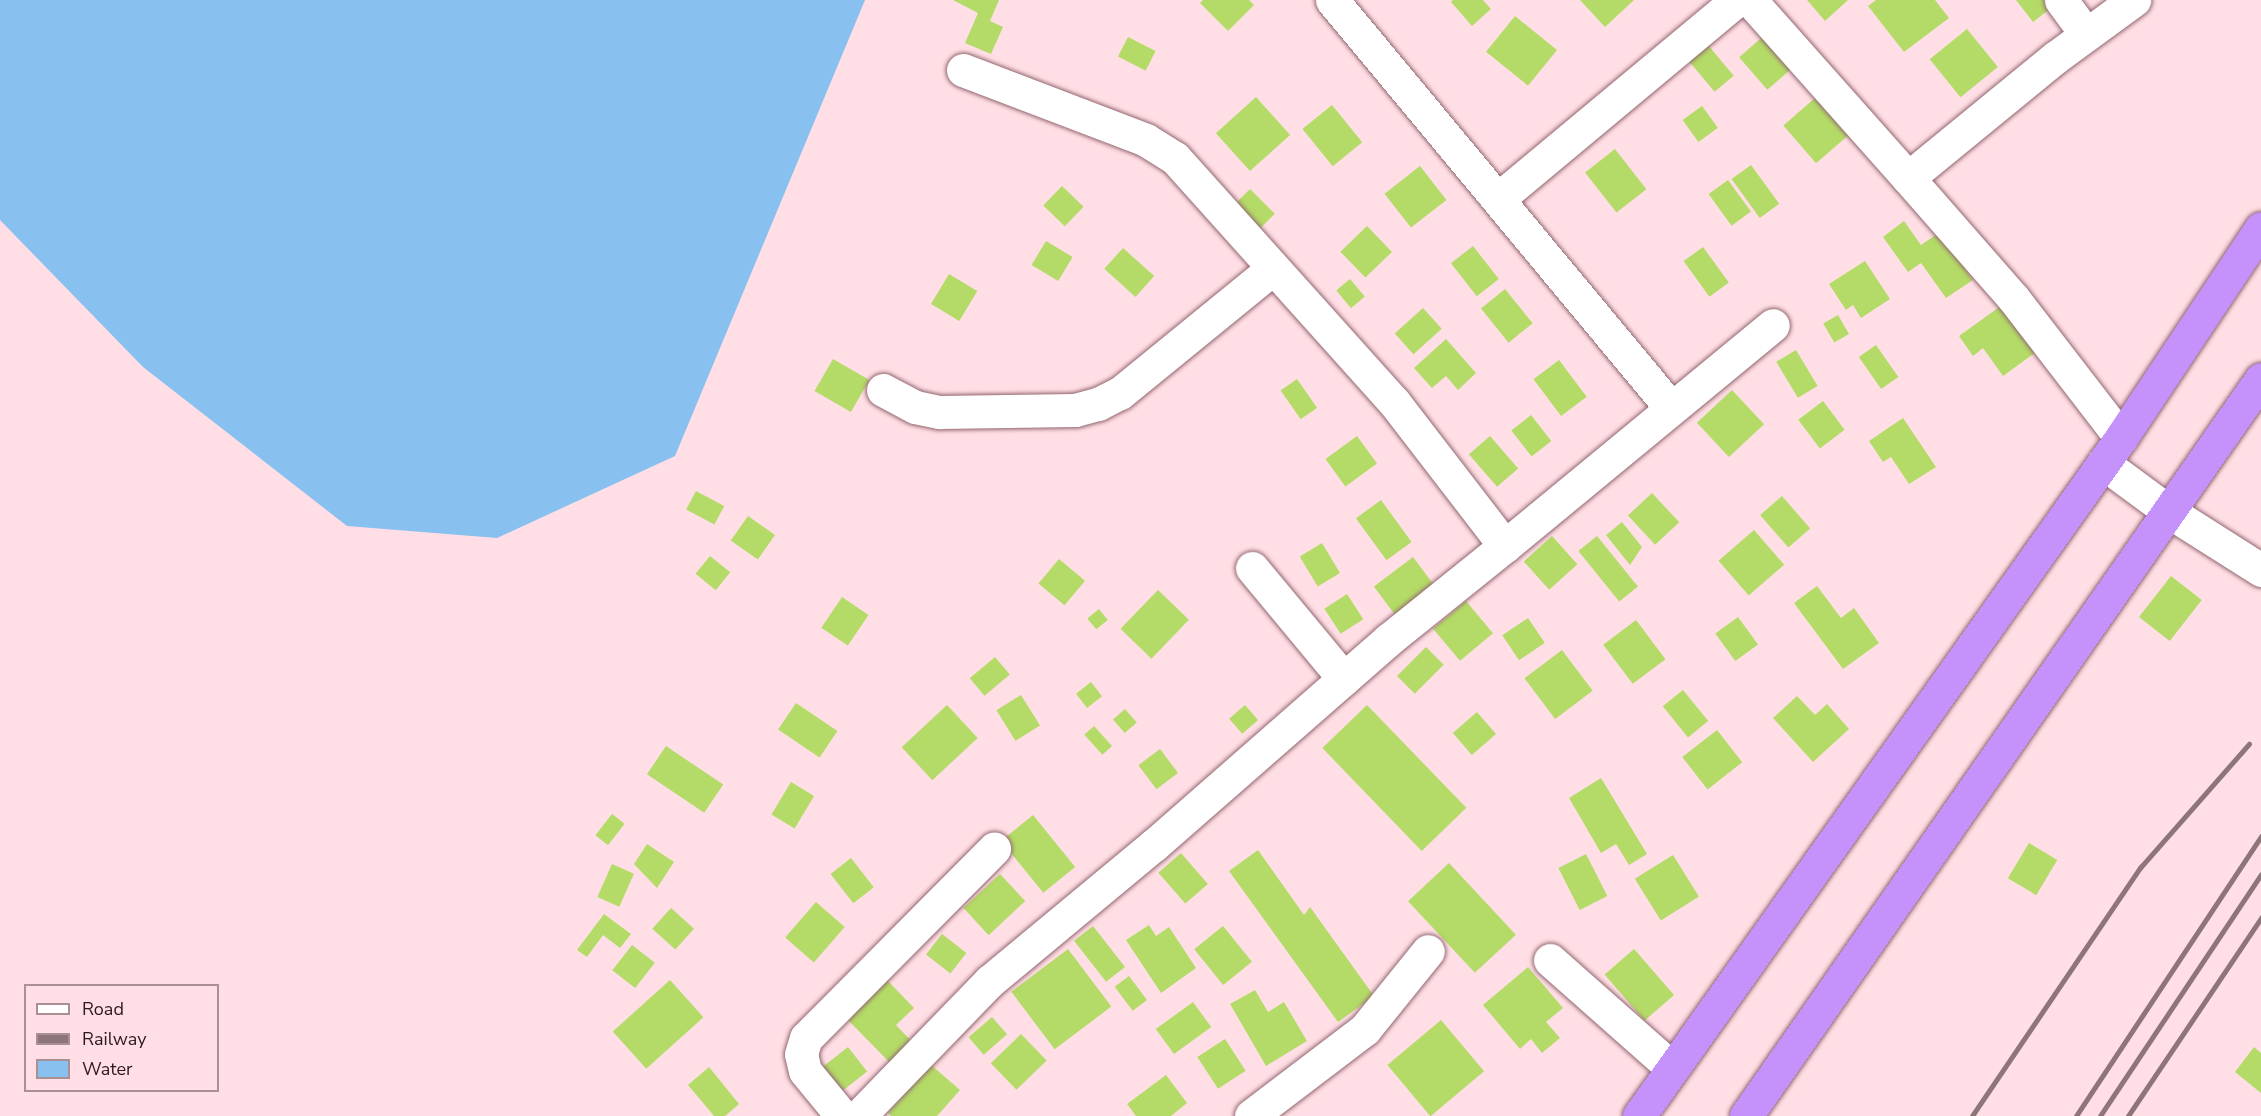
<!DOCTYPE html>
<html>
<head>
<meta charset="utf-8">
<style>
  body { margin:0 }
  #map { position:relative; width:2261px; height:1116px; overflow:hidden; background:#ffdfe5; font-family:"Nunito Sans",sans-serif }
  div>[style] { position:absolute }
  [style*='--x'] { left:calc(var(--x)*1px); top:calc(var(--y)*1px); width:calc(var(--w)*1px); rotate:calc(var(--a)*1deg) }
  .water>* { inset:0; background:#88c0ef }
  .building>* { inset:0; background:#b4db67; transform-origin:0 0 }
  .roads { filter:drop-shadow(0 0 2px #936670) drop-shadow(0 0 2px #936670) }
  .street>* { height:33px; margin:-16.5px; padding:0 16.5px; transform-origin:16.5px; border-radius:16.5px; background:#fff }
  .highway>* { height:33px; margin:-16.5px; padding:0 16.5px; transform-origin:16.5px; border-radius:16.5px; background:#c592fc }
  .rail>* { height:4.5px; margin:-2.25px; padding:0 2.25px; transform-origin:2.25px; border-radius:2.25px; background:#8d757a }
  span { translate:-50% -50%; white-space:nowrap; text-align:center; line-height:1.15; -webkit-text-stroke:4.5px #ffdfe5; paint-order:stroke }
  .legend { position:absolute; left:24px; top:984px; width:195px; height:108px; box-sizing:border-box; background:#ffdfe5; border:2px solid #aa9095; margin:0; padding:8px 10px; list-style:none; font-size:18px; color:#2b191d }
  .legend li { display:flex; align-items:center; gap:12px; height:30px }
  .legend b { width:30px; border:2px solid #aa9095 }
</style>
</head>
<body>
<div id="map">
  <div class="water">
    <div style="clip-path:polygon(0 0,865px 0,675px 456px,497px 538px,347px 526px,143px 367px,0 220px)"></div>
  </div>
  <div class="building">
    <div style="clip-path:polygon(953px 0,999px 0,990px 21px,1003px 27px,991px 54px,965px 43px,978px 13px)"></div>
    <div style="clip-path:polygon(1203px 0,1249px 0,1254px 5px,1228px 31px,1200px 3px)"></div>
    <div style="clip-path:polygon(1453px 0,1483px 0,1491px 9px,1472px 26px,1451px 2px)"></div>
    <div style="clip-path:polygon(1580px 0,1634px 0,1605px 27px)"></div>
    <div style="clip-path:polygon(1807px 0,1848px 0,1825px 21px)"></div>
    <div style="clip-path:polygon(1876px 0,1935px 0,1949px 18px,1904px 52px,1868px 6px)"></div>
    <div style="clip-path:polygon(2016px 0,2045px 0,2051px 8px,2033px 22px)"></div>
    <div style="left:1515px;top:16px;width:54px;height:46px;rotate:39deg"></div>
    <div style="left:1967px;top:29px;width:49px;height:48px;rotate:51deg"></div>
    <div style="left:1767px;top:33px;width:43px;height:37px;rotate:49deg"></div>
    <div style="left:1128px;top:37px;width:31px;height:22px;rotate:27deg"></div>
    <div style="left:1708px;top:45px;width:40px;height:25px;rotate:50deg"></div>
    <div style="left:1256px;top:97px;width:51px;height:54px;rotate:48deg"></div>
    <div style="left:1815px;top:98px;width:50px;height:42px;rotate:49deg"></div>
    <div style="left:1332px;top:105px;width:48px;height:38px;rotate:51deg"></div>
    <div style="left:1702px;top:106px;width:27px;height:24px;rotate:54deg"></div>
    <div style="left:1615px;top:149px;width:51px;height:38px;rotate:52deg"></div>
    <div style="left:1751px;top:165px;width:48px;height:24px;rotate:54deg"></div>
    <div style="left:1420px;top:166px;width:43px;height:45px;rotate:52deg"></div>
    <div style="left:1728px;top:180px;width:39px;height:24px;rotate:54deg"></div>
    <div style="left:1062px;top:186px;width:30px;height:27px;rotate:44deg"></div>
    <div style="left:1250px;top:189px;width:35px;height:22px;rotate:45deg"></div>
    <div style="clip-path:polygon(1904px 221px,1921px 245px,1940px 232px,1973px 280px,1946px 298px,1921px 263px,1908px 272px,1883px 237px)"></div>
    <div style="left:1367px;top:226px;width:36px;height:37px;rotate:46deg"></div>
    <div style="left:1046px;top:241px;width:31px;height:28px;rotate:31deg"></div>
    <div style="left:1473px;top:246px;width:42px;height:28px;rotate:52deg"></div>
    <div style="left:1703px;top:247px;width:44px;height:24px;rotate:54deg"></div>
    <div style="left:1123px;top:248px;width:42px;height:28px;rotate:42deg"></div>
    <div style="clip-path:polygon(1865px 261px,1890px 299px,1861px 318px,1853px 305px,1846px 310px,1829px 284px)"></div>
    <div style="left:949px;top:274px;width:33px;height:35px;rotate:31deg"></div>
    <div style="left:1350px;top:279px;width:23px;height:18px;rotate:50deg"></div>
    <div style="left:1505px;top:289px;width:44px;height:31px;rotate:51deg"></div>
    <div style="clip-path:polygon(2005px 303px,2039px 350px,2003px 376px,1983px 348px,1973px 356px,1959px 336px)"></div>
    <div style="left:1423px;top:308px;width:28px;height:38px;rotate:48deg"></div>
    <div style="left:1838px;top:315px;width:22px;height:17px;rotate:60deg"></div>
    <div style="clip-path:polygon(1446px 339px,1476px 373px,1458px 390px,1446px 376px,1432px 388px,1414px 368px)"></div>
    <div style="left:1876px;top:345px;width:39px;height:21px;rotate:55deg"></div>
    <div style="left:1796px;top:350px;width:42px;height:23px;rotate:59deg"></div>
    <div style="left:833px;top:359px;width:42px;height:37px;rotate:30deg"></div>
    <div style="left:1559px;top:360px;width:46px;height:32px;rotate:53deg"></div>
    <div style="left:1297px;top:379px;width:35px;height:20px;rotate:55deg"></div>
    <div style="left:1732px;top:390px;width:47px;height:48px;rotate:47deg"></div>
    <div style="left:1823px;top:401px;width:36px;height:31px;rotate:53deg"></div>
    <div style="left:1531px;top:415px;width:33px;height:25px;rotate:52deg"></div>
    <div style="clip-path:polygon(1903px 418px,1936px 467px,1909px 484px,1891px 457px,1883px 462px,1869px 441px)"></div>
    <div style="left:1357px;top:436px;width:34px;height:39px;rotate:54deg"></div>
    <div style="left:1490px;top:436px;width:43px;height:28px;rotate:49deg"></div>
    <div style="left:696px;top:491px;width:32px;height:21px;rotate:28deg"></div>
    <div style="left:1652px;top:493px;width:40px;height:33px;rotate:47deg"></div>
    <div style="left:1782px;top:496px;width:43px;height:29px;rotate:49deg"></div>
    <div style="left:1381px;top:500px;width:52px;height:31px;rotate:54deg"></div>
    <div style="left:748px;top:516px;width:33px;height:30px;rotate:35deg"></div>
    <div style="clip-path:polygon(1622px 522px,1642px 547px,1630px 565px,1606px 535px)"></div>
    <div style="left:1754px;top:530px;width:46px;height:47px;rotate:49deg"></div>
    <div style="left:1552px;top:536px;width:38px;height:38px;rotate:48deg"></div>
    <div style="left:1597px;top:536px;width:65px;height:24px;rotate:51deg"></div>
    <div style="left:1322px;top:543px;width:35px;height:26px;rotate:59deg"></div>
    <div style="left:710px;top:556px;width:26px;height:23px;rotate:39deg"></div>
    <div style="left:1413px;top:557px;width:39px;height:49px;rotate:53deg"></div>
    <div style="left:1059px;top:559px;width:34px;height:32px;rotate:40deg"></div>
    <div style="left:2171px;top:576px;width:39px;height:52px;rotate:38deg"></div>
    <div style="clip-path:polygon(1817px 586px,1841px 618px,1854px 608px,1879px 643px,1843px 669px,1794px 603px)"></div>
    <div style="left:1158px;top:590px;width:43px;height:54px;rotate:44deg"></div>
    <div style="left:1347px;top:594px;width:30px;height:27px;rotate:57deg"></div>
    <div style="left:842px;top:597px;width:32px;height:37px;rotate:34deg"></div>
    <div style="left:1466px;top:601px;width:42px;height:43px;rotate:50deg"></div>
    <div style="left:1099px;top:609px;width:14px;height:15px;rotate:51deg"></div>
    <div style="left:1738px;top:617px;width:34px;height:28px;rotate:54deg"></div>
    <div style="left:1528px;top:618px;width:30px;height:31px;rotate:56deg"></div>
    <div style="left:1636px;top:620px;width:49px;height:41px;rotate:53deg"></div>
    <div style="left:1426px;top:647px;width:25px;height:41px;rotate:45deg"></div>
    <div style="left:1562px;top:650px;width:51px;height:47px;rotate:53deg"></div>
    <div style="left:995px;top:657px;width:23px;height:33px;rotate:50deg"></div>
    <div style="left:1091px;top:682px;width:18px;height:19px;rotate:52deg"></div>
    <div style="left:1683px;top:690px;width:40px;height:26px;rotate:51deg"></div>
    <div style="left:1021px;top:695px;width:36px;height:29px;rotate:58deg"></div>
    <div style="clip-path:polygon(1797px 696px,1815px 715px,1827px 704px,1849px 729px,1813px 762px,1773px 718px)"></div>
    <div style="left:796px;top:703px;width:50px;height:32px;rotate:34deg"></div>
    <div style="left:947px;top:705px;width:45px;height:62px;rotate:47deg"></div>
    <div style="left:1245px;top:705px;width:20px;height:21px;rotate:49deg"></div>
    <div style="left:1367px;top:705px;width:143px;height:62px;rotate:46deg"></div>
    <div style="left:1125px;top:709px;width:18px;height:16px;rotate:49deg"></div>
    <div style="left:1477px;top:712px;width:29px;height:32px;rotate:49deg"></div>
    <div style="left:1094px;top:726px;width:27px;height:13px;rotate:48deg"></div>
    <div style="left:1717px;top:730px;width:41px;height:44px;rotate:52deg"></div>
    <div style="left:666px;top:746px;width:69px;height:34px;rotate:34deg"></div>
    <div style="left:1160px;top:749px;width:30px;height:27px;rotate:53deg"></div>
    <div style="clip-path:polygon(1601px 778px,1647px 854px,1629px 865px,1616px 844px,1601px 853px,1569px 798px)"></div>
    <div style="left:791px;top:782px;width:27px;height:38px;rotate:31deg"></div>
    <div style="left:612px;top:814px;width:16px;height:27px;rotate:38deg"></div>
    <div style="left:1033px;top:815px;width:67px;height:41px;rotate:51deg"></div>
    <div style="left:2029px;top:843px;width:33px;height:41px;rotate:31deg"></div>
    <div style="clip-path:polygon(647px 844px,674px 862px,657px 888px,634px 864px)"></div>
    <div style="clip-path:polygon(1258px 850px,1304px 915px,1310px 907px,1374px 996px,1338px 1022px,1229px 871px)"></div>
    <div style="left:1181px;top:853px;width:41px;height:30px;rotate:49deg"></div>
    <div style="left:1586px;top:854px;width:47px;height:31px;rotate:63deg"></div>
    <div style="left:1673px;top:855px;width:49px;height:45px;rotate:58deg"></div>
    <div style="left:851px;top:858px;width:37px;height:26px;rotate:52deg"></div>
    <div style="left:1449px;top:863px;width:98px;height:56px;rotate:47deg"></div>
    <div style="left:612px;top:864px;width:24px;height:36px;rotate:24deg"></div>
    <div style="left:1000px;top:874px;width:37px;height:50px;rotate:47deg"></div>
    <div style="left:816px;top:902px;width:38px;height:47px;rotate:41deg"></div>
    <div style="left:671px;top:908px;width:31px;height:28px;rotate:42deg"></div>
    <div style="clip-path:polygon(604px 914px,631px 934px,620px 948px,603px 935px,587px 957px,577px 950px)"></div>
    <div style="clip-path:polygon(1149px 925px,1156px 936px,1169px 927px,1196px 968px,1161px 993px,1126px 940px)"></div>
    <div style="left:1093px;top:926px;width:52px;height:24px;rotate:52deg"></div>
    <div style="left:1223px;top:926px;width:46px;height:37px;rotate:51deg"></div>
    <div style="left:942px;top:934px;width:31px;height:26px;rotate:38deg"></div>
    <div style="left:632px;top:945px;width:29px;height:32px;rotate:38deg"></div>
    <div style="left:1068px;top:949px;width:72px;height:71px;rotate:53deg"></div>
    <div style="left:1634px;top:949px;width:61px;height:39px;rotate:49deg"></div>
    <div style="clip-path:polygon(1528px 967px,1563px 1008px,1546px 1022px,1560px 1038px,1542px 1053px,1531px 1039px,1520px 1049px,1483px 1005px)"></div>
    <div style="left:1129px;top:976px;width:30px;height:18px;rotate:53deg"></div>
    <div style="clip-path:polygon(886px 979px,914px 1008px,896px 1025px,918px 1048px,896px 1069px,846px 1018px)"></div>
    <div style="left:670px;top:980px;width:50px;height:77px;rotate:48deg"></div>
    <div style="clip-path:polygon(1255px 990px,1268px 1012px,1284px 1002px,1307px 1041px,1266px 1066px,1230px 1004px)"></div>
    <div style="left:1193px;top:1002px;width:31px;height:46px;rotate:54deg"></div>
    <div style="left:992px;top:1017px;width:23px;height:31px;rotate:49deg"></div>
    <div style="left:1441px;top:1020px;width:67px;height:70px;rotate:50deg"></div>
    <div style="left:1021px;top:1034px;width:37px;height:42px;rotate:46deg"></div>
    <div style="left:1225px;top:1039px;width:38px;height:33px;rotate:57deg"></div>
    <div style="left:848px;top:1047px;width:31px;height:32px;rotate:52deg"></div>
    <div style="clip-path:polygon(2254px 1047px,2261px 1053px,2261px 1093px,2235px 1072px)"></div>
    <div style="clip-path:polygon(930px 1064px,960px 1090px,937px 1116px,891px 1116px,888px 1113px)"></div>
    <div style="clip-path:polygon(709px 1067px,739px 1104px,725px 1116px,714px 1116px,688px 1085px)"></div>
    <div style="clip-path:polygon(1166px 1075px,1187px 1103px,1171px 1116px,1136px 1116px,1127px 1104px)"></div>
  </div>
  <div class="roads">
    <div class="street">
      <div style="--x:1332;--y:0;--w:530;--a:50.28"></div>
      <div style="--x:1750;--y:0;--w:238;--a:48.4"></div>
      <div style="--x:2061;--y:0;--w:42;--a:53.7"></div>
      <div style="--x:963;--y:70;--w:196;--a:20.9"></div>
      <div style="--x:1146;--y:140;--w:34;--a:32"></div>
      <div style="--x:1175;--y:158;--w:328;--a:48.1"></div>
      <div style="--x:1394;--y:402;--w:182;--a:52.4"></div>
      <div style="--x:1505;--y:546;--w:347;--a:-39.5"></div>
      <div style="--x:1498;--y:199;--w:311;--a:-39.8"></div>
      <div style="--x:883;--y:390;--w:36;--a:28"></div>
      <div style="--x:915;--y:407;--w:25;--a:12"></div>
      <div style="--x:939;--y:412;--w:136;--a:-0.8"></div>
      <div style="--x:1075;--y:410;--w:24;--a:-15"></div>
      <div style="--x:1098;--y:404;--w:25;--a:-27"></div>
      <div style="--x:1120;--y:393;--w:196;--a:-39.2"></div>
      <div style="--x:2121;--y:438;--w:175;--a:-127.6"></div>
      <div style="--x:2014;--y:299;--w:161;--a:-131.2"></div>
      <div style="--x:1908;--y:178;--w:191;--a:-39.3"></div>
      <div style="--x:2056;--y:57;--w:97;--a:-36.2"></div>
      <div style="--x:2103;--y:463;--w:81;--a:36.4"></div>
      <div style="--x:2168;--y:511;--w:110;--a:32.4"></div>
      <div style="--x:1252;--y:568;--w:144;--a:50.3"></div>
      <div style="--x:1550;--y:960;--w:162;--a:41.5"></div>
      <div style="--x:842;--y:1116;--w:58;--a:-129.4"></div>
      <div style="--x:805;--y:1071;--w:17;--a:-103"></div>
      <div style="--x:801;--y:1054;--w:17;--a:-73"></div>
      <div style="--x:806;--y:1038;--w:267;--a:-45.2"></div>
      <div style="--x:859;--y:1116;--w:188;--a:-45.9"></div>
      <div style="--x:990;--y:981;--w:213;--a:-39.7"></div>
      <div style="--x:1154;--y:845;--w:311;--a:-41.2"></div>
      <div style="--x:1388;--y:640;--w:150;--a:-38.8"></div>
      <div style="--x:1251;--y:1116;--w:143;--a:-37.3"></div>
      <div style="--x:1365;--y:1029;--w:100;--a:-51.1"></div>
    </div>
    <div class="highway">
      <div style="--x:1639;--y:1116;--w:832;--a:-54.59"></div>
      <div style="--x:2121;--y:438;--w:252;--a:-56.3"></div>
      <div style="--x:1746;--y:1116;--w:899;--a:-55.05"></div>
    </div>
  </div>
  <div class="rail">
    <div style="--x:1972;--y:1116;--w:300;--a:-55.9"></div>
    <div style="--x:2140;--y:868;--w:165;--a:-48.7"></div>
    <div style="--x:2076;--y:1116;--w:335;--a:-56.5"></div>
    <div style="--x:2100;--y:1116;--w:290;--a:-56.3"></div>
    <div style="--x:2128;--y:1116;--w:239;--a:-56.1"></div>
  </div>
  <ul class="legend">
  <li><b style="height:8px;background:#fff"></b>Road</li>
  <li><b style="height:8px;background:#8d757a"></b>Railway</li>
  <li><b style="height:16px;background:#88c0ef"></b>Water</li>
  </ul>
</div>
</body>
</html>
